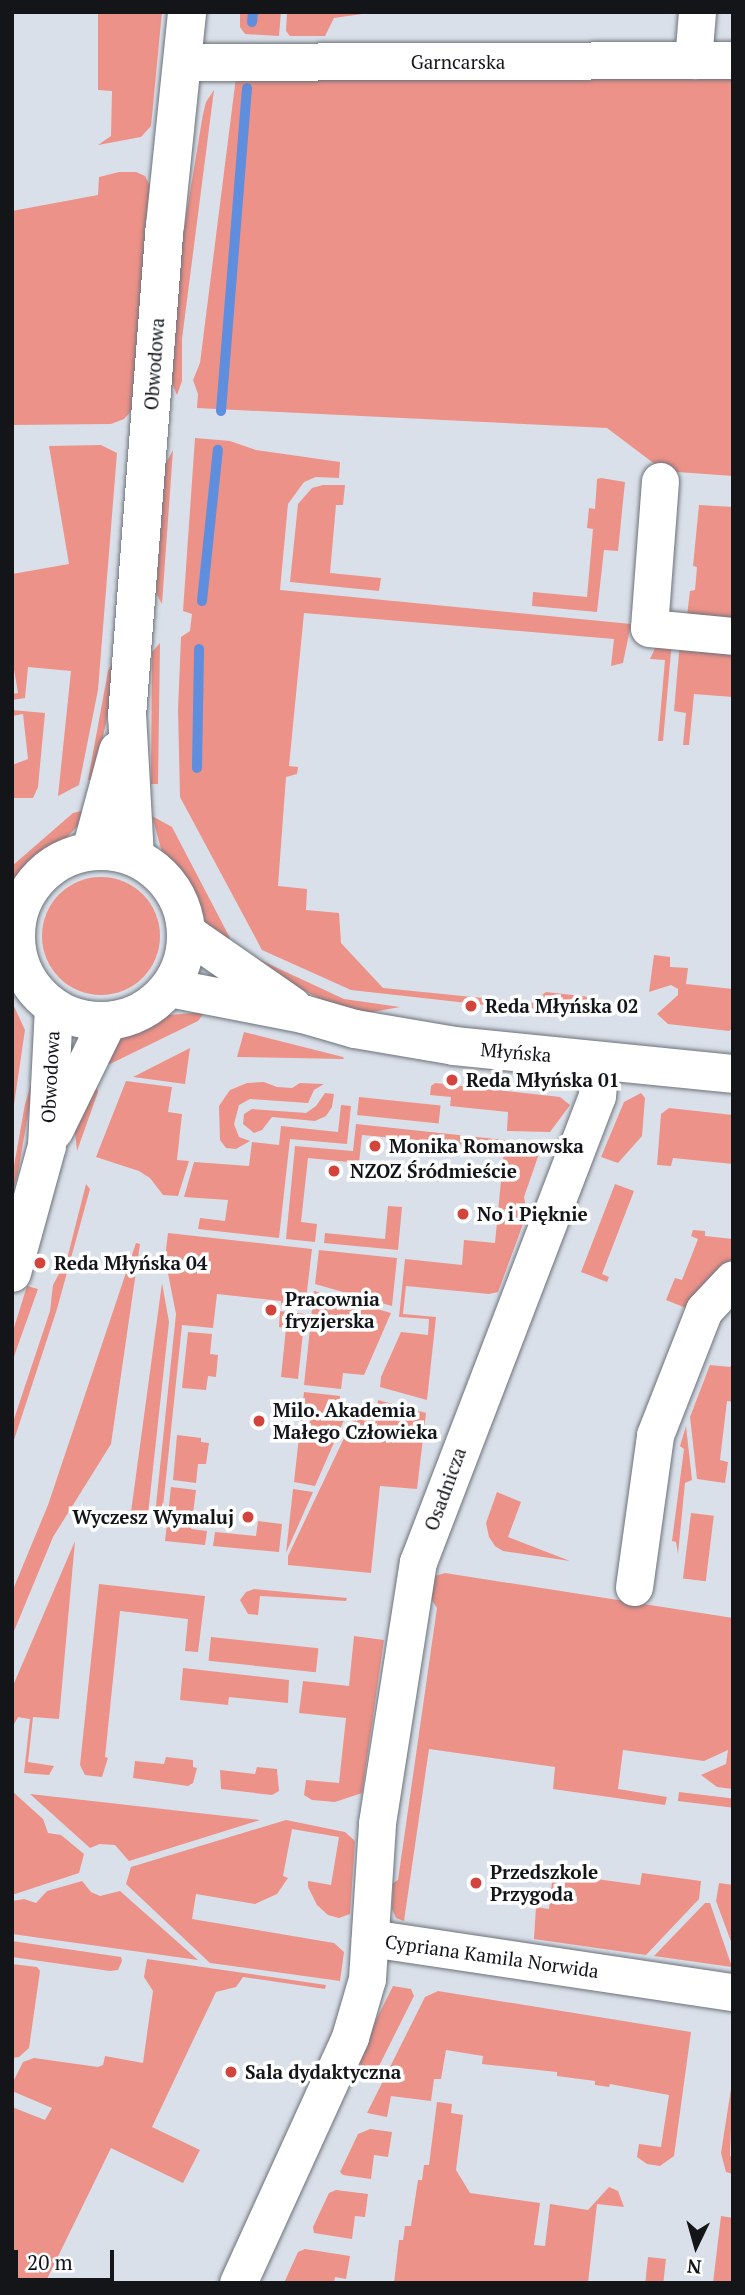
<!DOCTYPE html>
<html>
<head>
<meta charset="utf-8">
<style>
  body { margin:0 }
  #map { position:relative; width:745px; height:2295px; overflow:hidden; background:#dae0e9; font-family:"PT Serif",serif }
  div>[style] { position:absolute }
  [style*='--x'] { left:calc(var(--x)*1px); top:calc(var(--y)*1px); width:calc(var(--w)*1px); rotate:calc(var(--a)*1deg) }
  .green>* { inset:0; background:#ed9288; transform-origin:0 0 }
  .round { border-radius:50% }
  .stream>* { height:10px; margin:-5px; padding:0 5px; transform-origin:5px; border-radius:5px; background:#5e8edd }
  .roads { filter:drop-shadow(0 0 2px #6c717a) drop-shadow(0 0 2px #6c717a) }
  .minor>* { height:37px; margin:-18.5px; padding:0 18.5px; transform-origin:18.5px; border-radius:18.5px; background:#fff }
  .tertiary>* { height:38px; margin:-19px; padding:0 19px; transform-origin:19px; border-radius:19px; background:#fff }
  .secondary>* { height:38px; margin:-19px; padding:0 19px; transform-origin:19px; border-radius:19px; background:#fff }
  .secondary>.ring { margin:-19px; padding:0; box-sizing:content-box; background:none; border:38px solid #fff; border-radius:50% }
  .dots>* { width:19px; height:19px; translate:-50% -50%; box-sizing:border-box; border:4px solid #fff; border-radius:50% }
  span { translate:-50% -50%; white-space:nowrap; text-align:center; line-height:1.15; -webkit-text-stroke:7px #fff; paint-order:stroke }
  .street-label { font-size:19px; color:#131519 }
  .poi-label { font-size:19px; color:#131519; font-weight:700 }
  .left { translate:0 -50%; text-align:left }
  .right { translate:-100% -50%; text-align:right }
  .frame { position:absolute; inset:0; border:14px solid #131519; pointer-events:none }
  .north { position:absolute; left:661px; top:2211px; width:70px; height:70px; -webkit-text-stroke:5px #fff; paint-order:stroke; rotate:185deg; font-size:19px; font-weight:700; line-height:28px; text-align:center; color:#131519 }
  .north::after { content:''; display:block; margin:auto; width:24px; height:32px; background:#131519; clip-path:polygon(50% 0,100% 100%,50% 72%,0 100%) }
  .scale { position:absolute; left:14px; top:2250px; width:100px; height:32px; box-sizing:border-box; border:4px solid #131519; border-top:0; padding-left:9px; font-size:21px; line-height:24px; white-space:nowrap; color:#131519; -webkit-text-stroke:5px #fff; paint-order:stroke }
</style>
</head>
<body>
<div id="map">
  <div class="green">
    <div style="clip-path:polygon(98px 12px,162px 12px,151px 126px,141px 137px,98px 145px,111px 136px,112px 91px,98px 90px)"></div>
    <div style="clip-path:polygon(240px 12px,281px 12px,279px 36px,245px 34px,240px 27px)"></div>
    <div style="clip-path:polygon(287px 12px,376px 12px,334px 18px,325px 36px,290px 36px,286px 31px)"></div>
    <div style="clip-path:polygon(733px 74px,733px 476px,664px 471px,607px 428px,197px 408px,198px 394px,193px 380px,200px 363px,236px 77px)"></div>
    <div style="clip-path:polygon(214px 90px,182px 339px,182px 381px,177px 395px,171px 381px,180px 253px,203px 114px,206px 102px)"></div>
    <div style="clip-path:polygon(119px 172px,136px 172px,145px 176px,150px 186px,132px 410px,124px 419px,111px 424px,12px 425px,12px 211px,98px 195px,99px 177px)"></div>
    <div style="clip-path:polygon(195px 438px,230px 441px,256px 450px,340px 462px,339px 478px,316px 477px,304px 482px,288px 504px,280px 590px,631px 624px,623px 663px,611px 666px,614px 639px,304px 613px,289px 766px,298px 767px,297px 774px,286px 777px,284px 804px,278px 886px,307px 889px,306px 910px,339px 913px,341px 943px,383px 988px,532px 1003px,546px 992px,590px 997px,594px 1002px,538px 1011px,351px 990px,262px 950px,180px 797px,178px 710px,181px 637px,190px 631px,192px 614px,183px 611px)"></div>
    <div style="clip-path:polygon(101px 445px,117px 453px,98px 690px,79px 785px,58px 796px,71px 671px,28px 667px,25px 698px,12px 700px,12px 694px,18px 693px,12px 657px,12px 574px,69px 564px,49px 446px)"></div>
    <div style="clip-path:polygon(173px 450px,162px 604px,156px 593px,165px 465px)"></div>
    <div style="clip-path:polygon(601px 478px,625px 482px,618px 551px,604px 550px,597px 612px,532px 606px,533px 592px,587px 597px,593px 529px,587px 528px,589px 508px,595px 509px,597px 479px)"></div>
    <div style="clip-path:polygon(323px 485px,345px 485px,343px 505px,336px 505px,330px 573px,381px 578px,379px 591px,290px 582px,298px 504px,312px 488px)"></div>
    <div style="clip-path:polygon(699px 505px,733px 507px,733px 620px,687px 616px,690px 591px,695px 590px,697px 567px,693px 566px)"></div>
    <div style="clip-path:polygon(672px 641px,663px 741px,658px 741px,665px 660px,650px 659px,656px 646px)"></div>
    <div style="clip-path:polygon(680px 641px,733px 647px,733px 697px,694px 694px,689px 745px,683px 745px,686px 713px,674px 711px)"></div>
    <div style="clip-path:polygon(160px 643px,158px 784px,151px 784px,152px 652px)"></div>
    <div style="clip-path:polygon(113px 662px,108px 713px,94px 780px,88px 780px,108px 671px)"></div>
    <div style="clip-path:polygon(12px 710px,45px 713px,38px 787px,33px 798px,12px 798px,12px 765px,28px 759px,23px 714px,12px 716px)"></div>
    <div style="clip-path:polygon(86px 810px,80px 823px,63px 842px,32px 859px,12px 884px,12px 866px,73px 813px)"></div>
    <div style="clip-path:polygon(152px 816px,172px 827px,230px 938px,228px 950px,209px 931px,193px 890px,180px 870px,162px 852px)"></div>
    <div class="round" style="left:42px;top:877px;width:118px;height:118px"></div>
    <div style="clip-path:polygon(654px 955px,670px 957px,670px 967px,688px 968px,686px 984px,733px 989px,733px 1028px,729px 1031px,668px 1024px,657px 1014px,678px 995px,678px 989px,671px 985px,649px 992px)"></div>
    <div style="clip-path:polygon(258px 959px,344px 999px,400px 1007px,367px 1013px,325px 1001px,256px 967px)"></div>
    <div style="clip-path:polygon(12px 1002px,25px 1030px,12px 1118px)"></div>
    <div style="clip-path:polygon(205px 1012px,198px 1021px,110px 1064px,103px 1063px,118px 1041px,169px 1015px)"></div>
    <div style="clip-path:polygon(244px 1032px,343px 1057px,344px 1059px,237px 1057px)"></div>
    <div style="clip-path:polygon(190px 1048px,185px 1084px,133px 1077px)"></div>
    <div style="clip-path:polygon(36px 1068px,18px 1172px,12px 1196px,12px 1177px,25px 1104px)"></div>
    <div style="clip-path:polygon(126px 1081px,172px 1087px,168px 1112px,182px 1114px,177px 1160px,189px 1161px,178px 1196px,163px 1195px,150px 1178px,139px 1171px,96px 1157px)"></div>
    <div style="clip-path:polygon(264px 1082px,277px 1087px,292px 1088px,300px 1083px,324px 1084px,314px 1090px,308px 1103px,250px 1099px,239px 1105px,234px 1124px,239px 1137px,250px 1141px,236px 1149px,226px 1148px,220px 1140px,219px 1106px,230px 1090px,247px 1083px)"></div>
    <div style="clip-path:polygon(96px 1083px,98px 1092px,77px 1151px,75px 1132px)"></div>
    <div style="clip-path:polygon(435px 1083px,560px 1097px,570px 1105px,550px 1132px,507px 1131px,508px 1112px,450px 1106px,451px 1097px,430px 1095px,431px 1086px)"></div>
    <div style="clip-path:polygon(325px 1093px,334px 1094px,332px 1107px,326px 1116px,315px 1121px,272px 1117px,262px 1130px,254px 1133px,243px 1124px,244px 1114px,252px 1109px,306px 1113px,316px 1106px)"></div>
    <div style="clip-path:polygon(641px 1093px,645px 1098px,642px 1136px,618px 1163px,601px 1157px,624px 1102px)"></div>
    <div style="left:359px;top:1097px;width:82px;height:18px;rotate:6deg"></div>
    <div style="clip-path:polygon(341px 1105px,351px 1106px,347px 1144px,290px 1139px,279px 1238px,198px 1229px,200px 1218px,225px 1221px,228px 1200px,184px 1197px,194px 1162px,249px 1166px,252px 1142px,279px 1145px,281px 1126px,338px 1132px)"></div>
    <div style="clip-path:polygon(669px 1108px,733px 1115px,733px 1164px,673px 1158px,671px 1166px,657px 1165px,661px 1114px)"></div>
    <div style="clip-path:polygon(356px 1124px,505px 1140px,505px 1143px,538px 1146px,540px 1151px,524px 1197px,527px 1213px,498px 1292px,489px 1294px,406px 1286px,403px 1314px,436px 1317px,427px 1400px,380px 1387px,381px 1377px,401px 1332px,428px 1335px,429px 1319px,399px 1317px,405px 1259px,462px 1265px,464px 1240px,495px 1243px,504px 1150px,447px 1143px,446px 1150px,425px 1149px,426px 1141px,362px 1135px,359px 1163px,308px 1158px,301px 1222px,317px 1224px,315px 1242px,286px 1239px,295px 1146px,353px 1151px)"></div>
    <div style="clip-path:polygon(86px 1184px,90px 1189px,57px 1309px,12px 1446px,12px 1425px,50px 1311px,53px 1285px,67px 1259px)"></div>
    <div style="clip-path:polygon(615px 1184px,634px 1191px,602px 1274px,609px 1277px,607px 1282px,581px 1272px)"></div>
    <div style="clip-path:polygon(388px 1206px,402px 1207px,398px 1250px,324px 1243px,325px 1233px,385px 1239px)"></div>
    <div style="clip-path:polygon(693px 1230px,705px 1231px,705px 1236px,733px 1239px,733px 1265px,696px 1312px,666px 1300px,675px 1278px,682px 1280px,698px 1239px,691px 1236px)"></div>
    <div style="clip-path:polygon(168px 1233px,312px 1249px,305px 1308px,281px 1305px,281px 1301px,217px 1294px,213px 1328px,182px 1325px,162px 1516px,155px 1515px,176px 1314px,165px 1258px)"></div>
    <div style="clip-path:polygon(136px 1243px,140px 1244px,111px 1444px,53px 1537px,12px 1636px,12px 1592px,48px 1505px)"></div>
    <div style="clip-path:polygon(319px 1250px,397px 1258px,392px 1306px,315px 1284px)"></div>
    <div style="clip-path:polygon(162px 1283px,169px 1322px,148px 1514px,131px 1512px)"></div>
    <div style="clip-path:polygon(27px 1286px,38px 1289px,12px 1362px,12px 1334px)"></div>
    <div style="clip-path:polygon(314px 1291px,391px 1313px,364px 1375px,343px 1373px,341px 1389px,304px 1385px)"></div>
    <div style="clip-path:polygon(280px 1311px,305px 1314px,298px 1379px,281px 1377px,286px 1328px,279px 1327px)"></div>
    <div style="clip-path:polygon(188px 1332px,212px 1334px,210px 1354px,218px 1355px,216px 1377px,208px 1376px,206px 1390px,182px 1388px)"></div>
    <div style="clip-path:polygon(733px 1361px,733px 1402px,727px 1401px,720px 1460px,728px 1462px,725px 1483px,697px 1479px,690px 1417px,710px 1365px,730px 1367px)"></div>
    <div style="clip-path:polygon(304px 1392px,340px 1396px,339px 1412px,347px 1413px,315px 1486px,294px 1482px)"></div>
    <div style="clip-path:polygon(378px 1400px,426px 1413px,417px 1489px,380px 1486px,371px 1573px,288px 1565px,288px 1556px,356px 1413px,376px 1416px)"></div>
    <div style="clip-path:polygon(686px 1426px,692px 1480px,685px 1483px,678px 1554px,676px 1542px,672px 1541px,684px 1449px,680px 1446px)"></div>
    <div style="clip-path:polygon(177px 1435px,201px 1438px,201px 1442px,209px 1443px,206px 1464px,198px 1464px,196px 1483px,173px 1480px)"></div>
    <div style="clip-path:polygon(171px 1487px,196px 1490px,191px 1529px,207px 1531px,205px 1545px,165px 1541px)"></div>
    <div style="clip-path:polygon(293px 1489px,313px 1492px,286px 1553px)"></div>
    <div style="clip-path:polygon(497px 1492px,521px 1502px,508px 1537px,570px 1561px,503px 1551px,495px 1546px,489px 1537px,486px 1523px)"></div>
    <div style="left:691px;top:1513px;width:23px;height:66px;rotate:7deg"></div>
    <div style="clip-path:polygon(258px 1521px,282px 1524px,279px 1552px,213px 1546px,215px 1532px,256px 1536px)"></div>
    <div style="clip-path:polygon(75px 1541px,59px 1719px,33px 1717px,28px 1762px,54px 1766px,49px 1775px,24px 1773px,30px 1719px,18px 1717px,12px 1728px,12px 1688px)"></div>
    <div style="clip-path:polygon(445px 1573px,733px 1618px,733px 1789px,717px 1787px,701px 1775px,726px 1764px,728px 1750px,704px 1761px,623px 1750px,618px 1789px,667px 1797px,665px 1805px,553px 1789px,555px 1767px,429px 1749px,404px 1921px,396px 1918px,392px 1909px,393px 1883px,398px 1880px,437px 1608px,427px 1592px,432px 1577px)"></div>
    <div style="clip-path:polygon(99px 1584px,205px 1596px,198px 1652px,185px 1651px,188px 1619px,120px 1611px,105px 1757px,108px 1758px,102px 1777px,85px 1775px,80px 1765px)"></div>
    <div style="clip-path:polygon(254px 1589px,347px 1598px,346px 1601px,260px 1596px,258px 1615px,248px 1614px,240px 1600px,246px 1592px)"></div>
    <div style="clip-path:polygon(354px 1636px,384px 1640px,362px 1793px,335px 1802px,312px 1800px,304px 1795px,306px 1780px,339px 1783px,346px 1718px,299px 1713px,303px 1681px,349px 1686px)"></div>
    <div style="left:211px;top:1637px;width:108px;height:24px;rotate:6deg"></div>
    <div style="clip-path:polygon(183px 1668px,289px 1680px,288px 1703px,229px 1697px,228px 1705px,180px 1700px)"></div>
    <div style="clip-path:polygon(166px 1757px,193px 1760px,193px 1767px,197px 1768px,193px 1783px,188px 1786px,133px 1778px,135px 1761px,164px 1764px)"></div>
    <div style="clip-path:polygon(257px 1767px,277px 1769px,279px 1791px,272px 1795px,221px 1789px,220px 1770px,255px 1774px)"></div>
    <div style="clip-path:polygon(12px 1791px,43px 1819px,48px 1833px,61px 1835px,84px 1854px,79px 1873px,12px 1895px)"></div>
    <div style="left:679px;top:1792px;width:54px;height:9px;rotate:7deg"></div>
    <div style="clip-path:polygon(30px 1794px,260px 1820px,129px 1861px,115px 1845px,100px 1844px,90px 1848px)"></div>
    <div style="clip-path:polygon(286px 1820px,345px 1832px,355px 1841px,350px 1914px,339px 1918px,328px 1915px,317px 1905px,308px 1887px,308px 1881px,331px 1885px,339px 1837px,292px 1829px,283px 1876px,288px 1878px,277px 1894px,255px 1904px,196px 1894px,192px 1919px,334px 1943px,344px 1952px,340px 1981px,210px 1963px,126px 1884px,131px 1867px)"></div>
    <div style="clip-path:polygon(553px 1873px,640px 1885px,642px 1873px,701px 1881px,699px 1899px,646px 1955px,534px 1939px,536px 1907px,549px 1909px)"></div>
    <div style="clip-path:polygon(82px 1881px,91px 1892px,100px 1896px,120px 1891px,198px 1960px,12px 1934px,12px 1901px,24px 1899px,36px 1903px,47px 1891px)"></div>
    <div style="clip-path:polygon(719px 1883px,733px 1885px,733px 1947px,716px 1901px)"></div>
    <div style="clip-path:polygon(705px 1903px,710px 1903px,732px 1967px,654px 1956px)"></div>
    <div style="clip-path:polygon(12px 1941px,121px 1957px,122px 1961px,118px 1970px,110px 1971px,12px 1957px)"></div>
    <div style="clip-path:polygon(147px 1959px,326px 1985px,325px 1989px,243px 1977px,236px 1987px,216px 1992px,152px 2127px,200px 2150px,183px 2183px,111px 2148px,45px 2283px,12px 2283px,12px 2107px,45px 2120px,52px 2108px,12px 2091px,12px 2084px,23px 2062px,34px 2058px,98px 2067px,103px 2065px,105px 2056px,143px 2063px,153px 1991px,144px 1977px)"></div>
    <div style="clip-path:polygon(12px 1964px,37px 1967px,40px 1971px,29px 2048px,19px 2057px,12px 2058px)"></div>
    <div style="clip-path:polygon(393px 1986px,411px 1989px,414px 1996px,376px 2072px,355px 2062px)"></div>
    <div style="clip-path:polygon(438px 1991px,691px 2032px,674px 2156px,660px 2166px,647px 2164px,637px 2157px,639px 2144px,661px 2147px,669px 2095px,610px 2084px,609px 2087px,595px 2085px,595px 2081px,557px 2076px,557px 2072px,482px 2064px,483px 2056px,446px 2050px,441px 2079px,434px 2079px,431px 2101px,391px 2096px,387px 2117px,367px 2113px,425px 1997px)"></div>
    <div style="clip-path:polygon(733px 2076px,730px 2156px,733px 2157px,733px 2174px,726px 2172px,721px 2153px)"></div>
    <div style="clip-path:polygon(437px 2102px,452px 2104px,451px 2113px,463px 2115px,456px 2170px,470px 2193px,540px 2203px,534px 2245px,545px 2246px,550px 2204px,588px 2210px,609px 2187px,618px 2191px,624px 2207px,597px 2204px,588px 2283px,394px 2283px,399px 2240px,403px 2240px,405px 2226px,411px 2226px,418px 2180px,422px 2180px,424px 2165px,429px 2165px)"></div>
    <div style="clip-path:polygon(370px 2129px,392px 2132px,388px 2157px,374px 2155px,371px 2179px,343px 2175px,340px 2172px,358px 2134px)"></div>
    <div style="clip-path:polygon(336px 2190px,368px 2194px,365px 2217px,355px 2216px,352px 2239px,314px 2233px,313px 2227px,329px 2193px)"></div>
    <div style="clip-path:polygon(721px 2216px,733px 2218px,733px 2283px,713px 2283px)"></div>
    <div style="clip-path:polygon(305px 2249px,350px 2256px,346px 2279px,335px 2277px,334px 2283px,284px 2283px,298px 2252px)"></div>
    <div style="left:648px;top:2257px;width:18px;height:26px;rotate:6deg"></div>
  </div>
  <div class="stream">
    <div style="--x:252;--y:22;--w:10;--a:-84"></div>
    <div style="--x:221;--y:411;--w:324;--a:-85.4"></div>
    <div style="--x:202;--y:601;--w:152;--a:-84"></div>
    <div style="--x:197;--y:768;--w:119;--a:-89"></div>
  </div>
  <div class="roads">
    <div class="minor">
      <div style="--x:693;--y:60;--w:48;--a:-85.2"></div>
      <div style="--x:183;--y:62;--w:550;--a:-0.21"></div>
      <div style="--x:660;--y:481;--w:147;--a:94.3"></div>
      <div style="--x:649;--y:628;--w:84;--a:5.4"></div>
      <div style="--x:634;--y:1587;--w:153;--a:-82.1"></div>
      <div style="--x:655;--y:1435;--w:134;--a:-68.6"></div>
      <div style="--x:704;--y:1310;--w:42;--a:-46.9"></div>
      <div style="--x:370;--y:1938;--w:367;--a:8.5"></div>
      <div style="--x:238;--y:2283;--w:270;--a:-65.5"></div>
      <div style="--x:350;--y:2037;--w:60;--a:-73.7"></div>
      <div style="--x:367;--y:1979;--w:156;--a:-86.3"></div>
      <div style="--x:377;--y:1823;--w:264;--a:-81.1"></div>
      <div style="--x:418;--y:1562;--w:499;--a:-69"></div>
      <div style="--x:597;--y:1096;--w:36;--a:-85"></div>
    </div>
    <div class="tertiary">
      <div style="--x:187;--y:933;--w:128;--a:34.8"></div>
      <div style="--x:170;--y:988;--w:136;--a:11.1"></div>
      <div style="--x:303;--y:1014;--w:54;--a:16.1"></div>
      <div style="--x:355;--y:1029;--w:100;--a:9.7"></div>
      <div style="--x:454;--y:1046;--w:280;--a:5.7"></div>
    </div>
    <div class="secondary">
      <div class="ring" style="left:16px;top:851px;width:132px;height:132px"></div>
      <div style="--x:91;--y:851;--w:104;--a:-74.9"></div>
      <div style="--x:135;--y:857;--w:141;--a:-93.2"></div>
      <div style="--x:127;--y:716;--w:491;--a:-85.6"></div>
      <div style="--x:165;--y:226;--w:215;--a:-84.1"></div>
      <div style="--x:54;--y:1131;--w:120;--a:-63.9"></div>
      <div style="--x:12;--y:1273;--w:132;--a:-74.6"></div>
      <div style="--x:47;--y:1146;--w:138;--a:-87.1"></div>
    </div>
  </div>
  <div class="dots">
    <div style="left:471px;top:1006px;background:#d3443d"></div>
    <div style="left:452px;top:1080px;background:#d3443d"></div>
    <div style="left:375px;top:1146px;background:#d3443d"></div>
    <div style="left:334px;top:1171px;background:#d3443d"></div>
    <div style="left:463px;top:1214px;background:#d3443d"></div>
    <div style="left:40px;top:1263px;background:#d3443d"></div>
    <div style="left:271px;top:1310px;background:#d3443d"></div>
    <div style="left:259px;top:1421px;background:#d3443d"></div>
    <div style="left:248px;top:1517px;background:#d3443d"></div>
    <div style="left:476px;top:1883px;background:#d3443d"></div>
    <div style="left:231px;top:2072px;background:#d3443d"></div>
  </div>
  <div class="street-label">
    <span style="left:458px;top:62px">Garncarska</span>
    <span style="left:154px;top:364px;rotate:-86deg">Obwodowa</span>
    <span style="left:516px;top:1052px;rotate:5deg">Młyńska</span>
    <span style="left:50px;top:1077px;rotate:-87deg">Obwodowa</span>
    <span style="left:445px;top:1489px;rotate:-70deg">Osadnicza</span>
    <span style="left:492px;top:1956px;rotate:8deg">Cypriana Kamila Norwida</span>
  </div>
  <div class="poi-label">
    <span class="left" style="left:485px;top:1006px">Reda Młyńska 02</span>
    <span class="left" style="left:466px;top:1080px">Reda Młyńska 01</span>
    <span class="left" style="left:389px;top:1146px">Monika Romanowska</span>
    <span class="left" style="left:350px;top:1171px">NZOZ Śródmieście</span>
    <span class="left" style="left:477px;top:1214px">No i Pięknie</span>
    <span class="left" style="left:54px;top:1263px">Reda Młyńska 04</span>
    <span class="left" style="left:285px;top:1310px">Pracownia<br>fryzjerska</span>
    <span class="left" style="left:273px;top:1421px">Milo. Akademia<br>Małego Człowieka</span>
    <span class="right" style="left:234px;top:1517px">Wyczesz Wymaluj</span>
    <span class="left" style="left:490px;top:1883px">Przedszkole<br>Przygoda</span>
    <span class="left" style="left:245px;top:2072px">Sala dydaktyczna</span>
  </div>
  <div class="frame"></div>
  <div class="north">N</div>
  <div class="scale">20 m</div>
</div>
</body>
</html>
